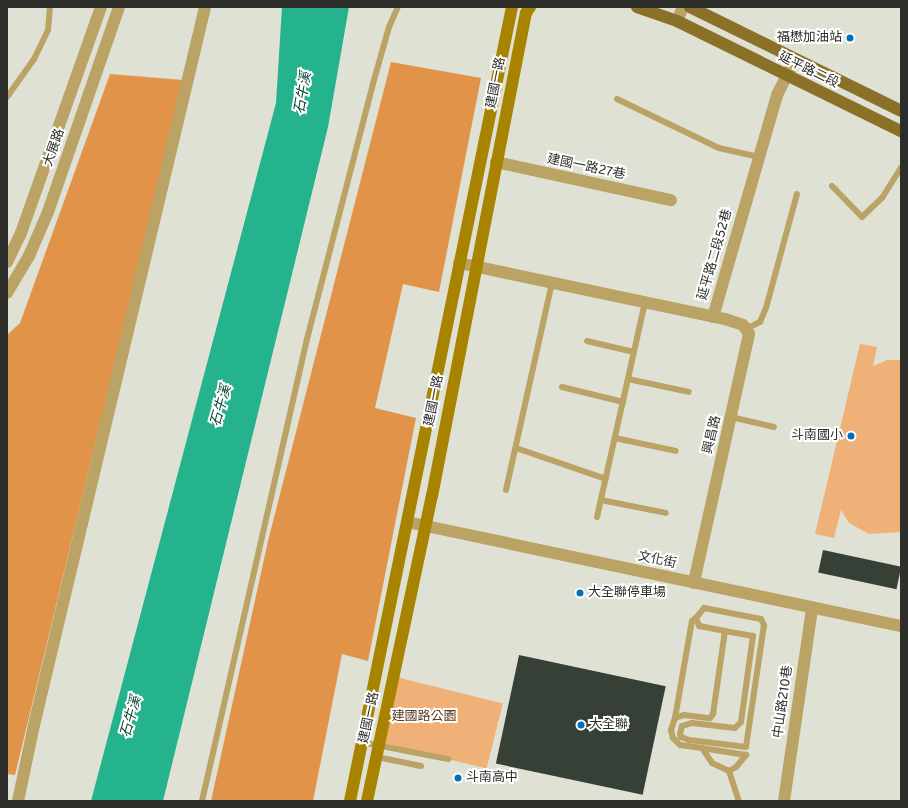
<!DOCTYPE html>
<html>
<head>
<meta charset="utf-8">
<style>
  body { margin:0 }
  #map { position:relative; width:908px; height:808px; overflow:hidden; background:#dee1d3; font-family:Overpass,"Noto Sans TC",sans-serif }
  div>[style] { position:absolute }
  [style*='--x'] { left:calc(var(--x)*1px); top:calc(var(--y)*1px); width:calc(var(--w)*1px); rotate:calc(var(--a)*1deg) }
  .green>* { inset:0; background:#f0b178; transform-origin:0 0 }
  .forest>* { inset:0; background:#e19449 }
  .water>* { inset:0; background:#24b38c }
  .building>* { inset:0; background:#374036; transform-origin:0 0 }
  .lane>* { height:6px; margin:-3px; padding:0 3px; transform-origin:3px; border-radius:3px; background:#baa365 }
  .street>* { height:12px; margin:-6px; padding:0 6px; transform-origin:6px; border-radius:6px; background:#baa365 }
  .secondary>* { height:12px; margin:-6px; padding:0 6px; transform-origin:6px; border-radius:6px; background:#a78300 }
  .primary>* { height:12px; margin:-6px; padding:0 6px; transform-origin:6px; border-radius:6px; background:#8a7127 }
  .dots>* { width:11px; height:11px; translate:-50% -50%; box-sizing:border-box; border:2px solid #fff; border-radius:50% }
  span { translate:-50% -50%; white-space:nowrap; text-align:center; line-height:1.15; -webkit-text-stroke:4px #fff; paint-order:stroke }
  .poi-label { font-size:13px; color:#2d2e29 }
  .right { translate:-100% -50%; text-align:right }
  .left { translate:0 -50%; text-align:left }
  .street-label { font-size:13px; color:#2d2e29 }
  .park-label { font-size:13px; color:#59391a }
  .water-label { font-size:14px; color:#094333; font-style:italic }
  .frame { position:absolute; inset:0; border:8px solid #2d2e29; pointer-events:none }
</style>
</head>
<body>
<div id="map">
  <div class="green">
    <div style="clip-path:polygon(860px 344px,877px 347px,873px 366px,887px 360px,901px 360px,901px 532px,869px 534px,849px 523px,841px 510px,834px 538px,815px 534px)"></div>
    <div style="left:396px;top:677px;width:110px;height:67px;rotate:14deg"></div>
  </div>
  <div class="forest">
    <div style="clip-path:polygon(391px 62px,481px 78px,439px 292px,403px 284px,375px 408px,416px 418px,368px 661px,342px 654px,313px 801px,211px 801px,268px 541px)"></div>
    <div style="clip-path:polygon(110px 74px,183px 80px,15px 775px,7px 774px,7px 335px,20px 323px)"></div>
  </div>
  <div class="water">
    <div style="clip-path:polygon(282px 7px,349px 7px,328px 127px,163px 801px,91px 801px,276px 103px)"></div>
  </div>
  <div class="building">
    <div style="left:823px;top:550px;width:80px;height:23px;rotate:12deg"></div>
    <div style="left:519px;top:655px;width:150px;height:111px;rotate:12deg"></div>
  </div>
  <div class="lane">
    <div style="--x:7;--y:97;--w:47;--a:-54.6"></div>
    <div style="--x:34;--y:59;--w:32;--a:-64"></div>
    <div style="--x:48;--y:30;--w:23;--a:-85"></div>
    <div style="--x:617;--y:99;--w:113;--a:25.7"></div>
    <div style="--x:719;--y:148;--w:41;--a:12.7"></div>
    <div style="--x:832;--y:186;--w:43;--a:45.9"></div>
    <div style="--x:862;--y:217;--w:28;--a:-44"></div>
    <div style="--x:882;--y:198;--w:36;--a:-58"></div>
    <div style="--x:746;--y:329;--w:16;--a:-27"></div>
    <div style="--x:760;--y:322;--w:15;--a:-67"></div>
    <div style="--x:766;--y:308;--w:118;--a:-74.8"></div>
    <div style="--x:587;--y:341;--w:48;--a:13.2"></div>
    <div style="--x:628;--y:379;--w:62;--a:12"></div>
    <div style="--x:562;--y:387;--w:63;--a:13.8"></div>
    <div style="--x:731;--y:417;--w:44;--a:13.1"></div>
    <div style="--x:615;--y:438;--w:62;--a:12"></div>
    <div style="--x:516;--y:448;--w:95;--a:19"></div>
    <div style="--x:506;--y:490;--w:213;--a:-77.5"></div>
    <div style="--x:601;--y:500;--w:66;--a:11.3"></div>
    <div style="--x:597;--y:517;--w:219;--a:-77.4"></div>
    <div style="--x:675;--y:718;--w:98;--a:-80.1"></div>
    <div style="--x:692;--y:621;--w:5;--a:-37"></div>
    <div style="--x:361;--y:742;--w:89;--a:11.1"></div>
    <div style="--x:702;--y:748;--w:18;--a:56"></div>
    <div style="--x:712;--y:763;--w:19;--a:25"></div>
    <div style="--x:729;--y:771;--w:8;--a:-30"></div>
    <div style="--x:736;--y:767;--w:16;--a:-50"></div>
    <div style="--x:746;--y:755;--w:45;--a:-171"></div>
    <div style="--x:702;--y:748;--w:22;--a:-172"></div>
    <div style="--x:680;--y:745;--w:10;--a:-135"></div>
    <div style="--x:673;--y:738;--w:8;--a:-104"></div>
    <div style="--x:671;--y:730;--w:13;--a:-72"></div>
    <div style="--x:675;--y:718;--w:9;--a:-18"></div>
    <div style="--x:684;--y:715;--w:26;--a:7"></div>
    <div style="--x:710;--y:718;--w:5;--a:-53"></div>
    <div style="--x:713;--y:714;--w:84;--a:-81.8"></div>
    <div style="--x:725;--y:631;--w:26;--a:-169"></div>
    <div style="--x:699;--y:626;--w:9;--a:-111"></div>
    <div style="--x:696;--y:618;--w:13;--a:-51"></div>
    <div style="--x:704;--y:608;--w:58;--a:10.9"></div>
    <div style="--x:761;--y:619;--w:7;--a:63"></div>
    <div style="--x:764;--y:625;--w:123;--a:98.4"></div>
    <div style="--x:746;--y:747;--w:57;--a:-173"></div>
    <div style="--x:689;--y:740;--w:9;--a:-159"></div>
    <div style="--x:681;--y:737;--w:3;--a:-108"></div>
    <div style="--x:680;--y:734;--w:8;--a:-76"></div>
    <div style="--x:682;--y:726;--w:10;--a:-17"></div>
    <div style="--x:692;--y:723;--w:43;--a:6.6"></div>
    <div style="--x:735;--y:728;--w:8;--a:-45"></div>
    <div style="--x:741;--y:722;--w:87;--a:-82.1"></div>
    <div style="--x:753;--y:636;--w:28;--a:-170"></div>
    <div style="--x:377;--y:757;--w:45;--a:11.6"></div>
    <div style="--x:729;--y:771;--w:32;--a:72"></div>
    <div style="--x:202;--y:801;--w:474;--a:-77.2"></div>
    <div style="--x:307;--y:339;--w:268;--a:-75.5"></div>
    <div style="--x:374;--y:80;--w:55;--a:-74.2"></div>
    <div style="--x:389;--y:27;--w:22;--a:-66"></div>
  </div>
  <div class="street">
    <div style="--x:677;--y:21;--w:15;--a:-67"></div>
    <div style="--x:496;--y:162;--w:179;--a:12.3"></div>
    <div style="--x:7;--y:262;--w:32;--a:-64"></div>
    <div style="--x:21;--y:233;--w:240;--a:-70.5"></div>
    <div style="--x:459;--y:263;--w:272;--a:11.9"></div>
    <div style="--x:725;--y:319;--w:19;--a:18"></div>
    <div style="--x:743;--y:325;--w:5;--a:53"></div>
    <div style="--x:746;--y:329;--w:6;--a:59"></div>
    <div style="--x:749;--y:334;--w:255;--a:102.5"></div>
    <div style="--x:7;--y:293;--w:43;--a:-59.3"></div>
    <div style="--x:29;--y:256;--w:48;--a:-66.6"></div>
    <div style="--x:48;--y:212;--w:217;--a:-70.9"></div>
    <div style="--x:713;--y:317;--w:231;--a:-73.9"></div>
    <div style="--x:777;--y:95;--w:39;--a:-63"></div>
    <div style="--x:407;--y:522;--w:505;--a:11.89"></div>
    <div style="--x:18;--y:801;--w:78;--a:-78.1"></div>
    <div style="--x:34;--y:725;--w:738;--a:-76.6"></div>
    <div style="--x:784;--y:801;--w:195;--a:-81.7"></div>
  </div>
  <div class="secondary">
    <div style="--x:350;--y:801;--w:810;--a:-78.47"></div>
    <div style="--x:367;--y:801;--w:312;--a:-78"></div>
    <div style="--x:432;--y:496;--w:492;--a:-79"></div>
    <div style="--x:526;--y:13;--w:7;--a:-56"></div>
  </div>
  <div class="primary">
    <div style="--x:637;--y:7;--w:42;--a:19.3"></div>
    <div style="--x:677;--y:21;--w:250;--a:26.2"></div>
    <div style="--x:690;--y:7;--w:235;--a:26.2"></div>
  </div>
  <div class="dots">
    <div style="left:850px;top:38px;background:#026fba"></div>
    <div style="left:851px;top:436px;background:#026fba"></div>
    <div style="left:580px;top:593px;background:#026fba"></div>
    <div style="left:581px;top:725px;background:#026fba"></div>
    <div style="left:458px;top:778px;background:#026fba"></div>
  </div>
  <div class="poi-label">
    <span class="right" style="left:842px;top:38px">福懋加油站</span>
    <span class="right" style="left:843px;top:436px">斗南國小</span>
    <span class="left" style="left:588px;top:593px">大全聯停車場</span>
    <span class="left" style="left:589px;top:725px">大全聯</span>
    <span class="left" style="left:466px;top:778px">斗南高中</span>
  </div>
  <div class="street-label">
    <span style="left:808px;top:71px;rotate:26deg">延平路二段</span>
    <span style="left:497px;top:83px;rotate:-79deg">建國一路</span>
    <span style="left:55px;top:148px;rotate:-71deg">大展路</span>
    <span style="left:586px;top:168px;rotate:12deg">建國一路27巷</span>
    <span style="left:716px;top:255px;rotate:-74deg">延平路二段52巷</span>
    <span style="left:435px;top:401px;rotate:-79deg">建國一路</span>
    <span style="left:713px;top:435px;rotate:-77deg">興昌路</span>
    <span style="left:657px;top:561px;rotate:12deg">文化街</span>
    <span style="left:784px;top:702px;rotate:-82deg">中山路210巷</span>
    <span style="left:370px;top:718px;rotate:-78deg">建國一路</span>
  </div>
  <div class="park-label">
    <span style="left:424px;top:717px">建國路公園</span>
  </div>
  <div class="water-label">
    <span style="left:304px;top:93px;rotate:-80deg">石牛溪</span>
    <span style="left:222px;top:406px;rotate:-74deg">石牛溪</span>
    <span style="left:132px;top:717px;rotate:-74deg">石牛溪</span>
  </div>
  <div class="frame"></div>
</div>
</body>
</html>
